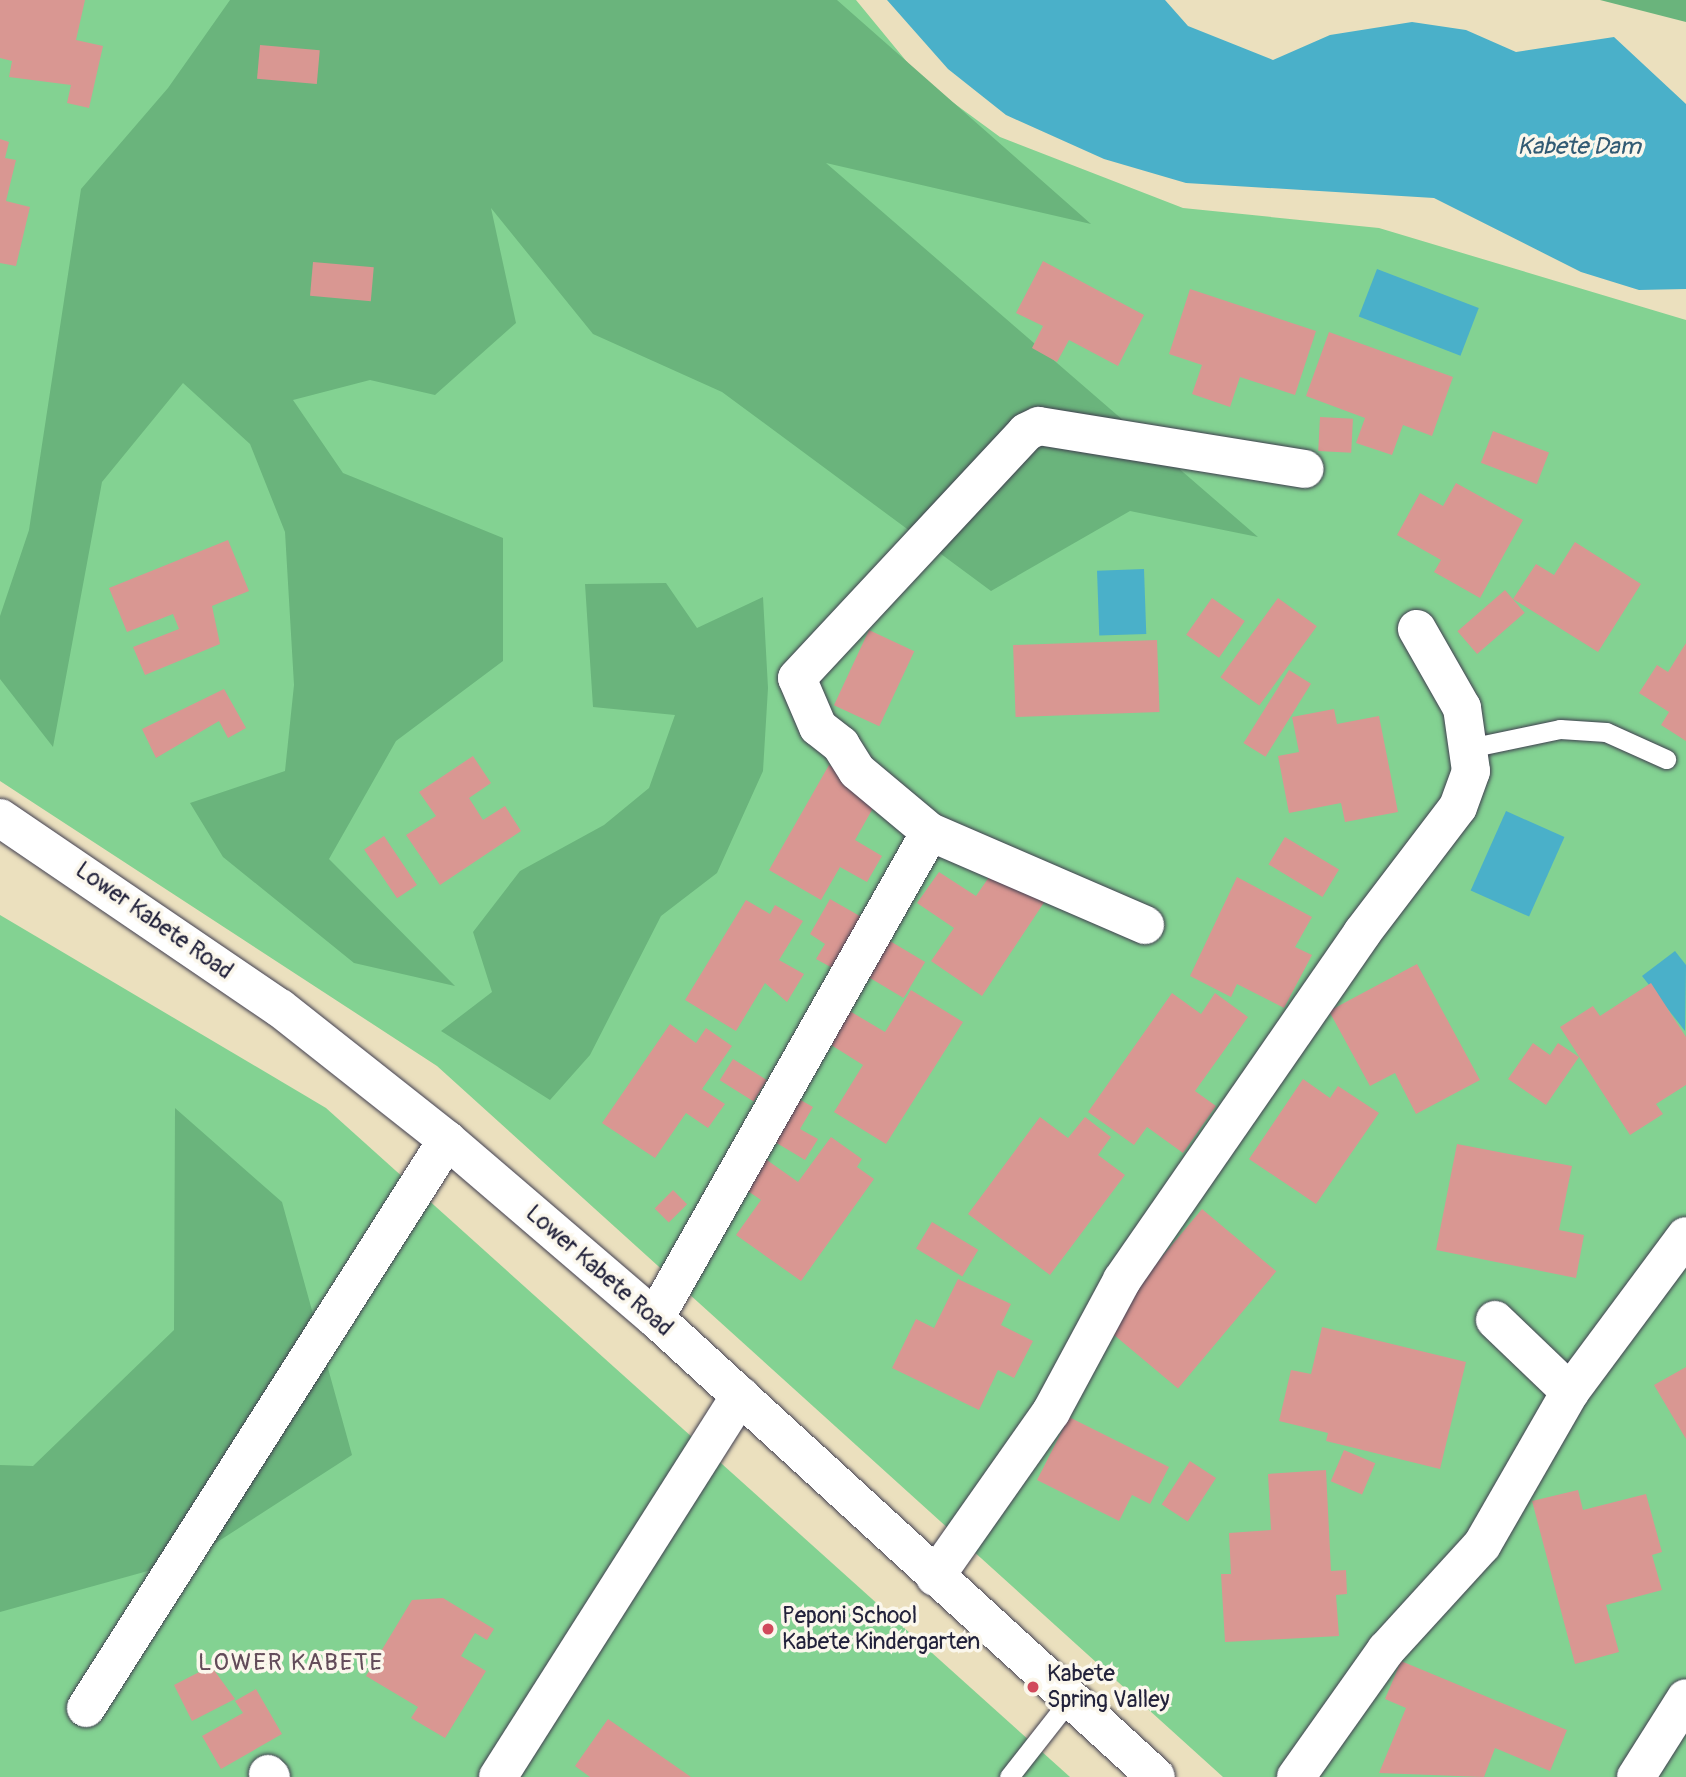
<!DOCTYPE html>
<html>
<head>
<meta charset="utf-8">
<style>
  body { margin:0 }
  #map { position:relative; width:1686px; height:1777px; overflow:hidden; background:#ebe0be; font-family:Pangolin,sans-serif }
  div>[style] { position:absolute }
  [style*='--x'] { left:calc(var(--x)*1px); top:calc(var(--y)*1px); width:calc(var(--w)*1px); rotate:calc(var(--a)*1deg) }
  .green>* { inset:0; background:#83d292 }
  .forest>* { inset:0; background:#6ab47c }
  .water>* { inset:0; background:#4ab0c9; transform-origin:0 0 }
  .building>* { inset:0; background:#d99792; transform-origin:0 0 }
  .roads { filter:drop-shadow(0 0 2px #403e4f) drop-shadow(0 0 2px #403e4f) }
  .lane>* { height:19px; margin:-9.5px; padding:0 9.5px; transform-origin:9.5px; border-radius:9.5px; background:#fff }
  .street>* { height:38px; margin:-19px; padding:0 19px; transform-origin:19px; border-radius:19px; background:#fff }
  .secondary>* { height:38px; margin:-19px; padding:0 19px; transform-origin:19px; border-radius:19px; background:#fff }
  .dots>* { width:19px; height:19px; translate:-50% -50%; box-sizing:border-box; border:4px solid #fbf7ec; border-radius:50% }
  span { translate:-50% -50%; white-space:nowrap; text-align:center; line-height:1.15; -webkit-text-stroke:7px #fbf7ec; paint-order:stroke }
  .street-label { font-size:23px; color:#22223b }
  .poi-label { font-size:23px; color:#22223b }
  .left { translate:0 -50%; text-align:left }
  .water-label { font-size:24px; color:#325b74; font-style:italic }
  .neighbourhood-label { font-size:24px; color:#624b59; letter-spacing:2px }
</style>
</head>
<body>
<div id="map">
  <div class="green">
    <div style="clip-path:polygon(0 0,856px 0,921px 79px,1000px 137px,1183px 208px,1379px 228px,1686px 320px,1686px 1777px,1223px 1777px,437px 1066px,0 781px)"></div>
    <div style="clip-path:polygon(0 915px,326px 1108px,1070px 1777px,0 1777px)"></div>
  </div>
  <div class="forest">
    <div style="clip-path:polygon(230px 0,837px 0,1091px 224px,826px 163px,1258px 537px,1130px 511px,991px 591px,722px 392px,593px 334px,491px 208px,516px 323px,435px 395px,370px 380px,293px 400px,343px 473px,503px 538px,503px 661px,396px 741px,329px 859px,455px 986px,354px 963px,223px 857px,190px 803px,285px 771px,294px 685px,285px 532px,250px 444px,183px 383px,102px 482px,53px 747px,0 679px,0 616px,29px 530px,81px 189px,168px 88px)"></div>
    <div style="clip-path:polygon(1600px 0,1686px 0,1686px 22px)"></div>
    <div style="clip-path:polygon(666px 583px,697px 628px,763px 597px,768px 688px,763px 771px,717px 873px,661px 916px,590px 1055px,550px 1100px,441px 1031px,492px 992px,473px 932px,520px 871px,604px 825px,649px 788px,675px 715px,593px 707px,585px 584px)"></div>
    <div style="clip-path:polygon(175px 1108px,282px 1202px,352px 1455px,191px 1559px,0 1612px,0 1465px,33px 1466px,174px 1330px)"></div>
  </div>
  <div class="water">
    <div style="clip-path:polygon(887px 0,1165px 0,1188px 26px,1273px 60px,1330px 35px,1412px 22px,1466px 30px,1516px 52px,1614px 37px,1686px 104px,1686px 289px,1639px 290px,1581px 272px,1434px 198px,1186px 183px,1104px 159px,1006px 115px,948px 69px)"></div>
    <div style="left:1377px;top:269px;width:109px;height:51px;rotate:21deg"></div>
    <div style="left:1144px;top:569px;width:65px;height:47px;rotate:88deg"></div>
    <div style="left:1506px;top:811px;width:64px;height:87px;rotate:24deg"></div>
    <div style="clip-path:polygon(1675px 951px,1686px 965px,1685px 1031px,1642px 976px)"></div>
  </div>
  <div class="building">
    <div style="clip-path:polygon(0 0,85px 0,76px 40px,103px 46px,89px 108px,67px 103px,71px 85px,9px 77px,12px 61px,0 58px)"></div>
    <div style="left:260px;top:45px;width:60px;height:34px;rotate:5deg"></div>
    <div style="clip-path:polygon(0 139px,9px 142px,5px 158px,16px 160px,6px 201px,30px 207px,16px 266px,0 263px)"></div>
    <div style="clip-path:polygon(1043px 261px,1144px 315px,1118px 366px,1069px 340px,1057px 362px,1032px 348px,1043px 326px,1016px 313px)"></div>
    <div style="left:313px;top:262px;width:61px;height:34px;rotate:5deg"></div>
    <div style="clip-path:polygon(1190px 289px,1316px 331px,1295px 395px,1240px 377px,1230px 407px,1192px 394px,1202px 365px,1169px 354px)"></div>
    <div style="clip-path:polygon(1329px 332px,1453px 377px,1432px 436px,1403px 425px,1392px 455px,1356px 443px,1365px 418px,1306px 396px)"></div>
    <div style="left:1320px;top:417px;width:33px;height:34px;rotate:3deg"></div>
    <div style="left:1493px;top:431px;width:60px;height:34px;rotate:21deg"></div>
    <div style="clip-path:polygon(1456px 483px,1523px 520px,1480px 598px,1434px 572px,1441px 560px,1397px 535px,1420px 493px,1443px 506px)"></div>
    <div style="clip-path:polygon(228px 540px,249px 591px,212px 606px,220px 644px,145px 675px,133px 647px,179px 629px,173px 614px,127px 632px,109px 588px)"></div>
    <div style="clip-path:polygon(1575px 542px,1641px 584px,1598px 652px,1513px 599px,1536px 564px,1554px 575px)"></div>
    <div style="left:1505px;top:590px;width:30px;height:63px;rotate:49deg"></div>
    <div style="left:1212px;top:598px;width:40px;height:45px;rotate:35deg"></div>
    <div style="left:1278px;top:598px;width:48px;height:98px;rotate:36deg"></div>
    <div style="left:869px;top:630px;width:50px;height:83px;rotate:25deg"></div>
    <div style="left:1157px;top:640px;width:72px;height:144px;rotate:88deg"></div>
    <div style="clip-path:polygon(1686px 643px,1686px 741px,1661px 725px,1669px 712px,1639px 693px,1657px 665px,1668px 672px)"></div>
    <div style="left:1289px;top:670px;width:26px;height:86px;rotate:32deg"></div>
    <div style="clip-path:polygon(224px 689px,246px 728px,228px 738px,219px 721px,156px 758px,142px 729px)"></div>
    <div style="clip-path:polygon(1334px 709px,1337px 724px,1379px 716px,1398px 812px,1345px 822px,1341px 803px,1289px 813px,1278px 756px,1299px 752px,1292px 717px)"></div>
    <div style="clip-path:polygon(473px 756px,491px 783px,469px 798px,483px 820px,505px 806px,521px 831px,440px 885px,406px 835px,436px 816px,419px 792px)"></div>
    <div style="clip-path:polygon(829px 765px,881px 794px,855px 840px,882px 856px,867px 882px,840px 867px,821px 900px,769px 870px)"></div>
    <div style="left:384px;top:836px;width:59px;height:24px;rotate:56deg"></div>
    <div style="left:1285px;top:837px;width:63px;height:32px;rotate:31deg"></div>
    <div style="clip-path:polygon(998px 864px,1047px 898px,982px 996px,931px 961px,954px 928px,917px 903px,939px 872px,976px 896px)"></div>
    <div style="clip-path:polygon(1237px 877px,1312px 917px,1295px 947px,1312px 955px,1284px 1008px,1237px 984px,1231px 997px,1190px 976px)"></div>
    <div style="clip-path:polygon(830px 899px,865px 919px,836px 970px,816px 959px,825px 944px,810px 934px)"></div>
    <div style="clip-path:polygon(746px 900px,770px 914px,775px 905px,803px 921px,779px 960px,804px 974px,787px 1002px,765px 983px,736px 1031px,685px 1000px)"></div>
    <div style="left:890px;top:941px;width:41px;height:42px;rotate:31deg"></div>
    <div style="clip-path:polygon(1417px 964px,1480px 1080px,1416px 1114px,1395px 1073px,1370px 1086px,1329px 1011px)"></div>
    <div style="clip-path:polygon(1651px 983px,1686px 1037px,1686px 1085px,1656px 1104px,1663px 1114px,1630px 1135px,1560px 1027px,1593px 1006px,1600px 1016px)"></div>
    <div style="clip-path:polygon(911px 990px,963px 1022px,886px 1144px,834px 1112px,863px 1065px,828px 1043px,848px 1010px,885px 1032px)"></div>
    <div style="clip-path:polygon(1172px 993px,1201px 1014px,1215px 993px,1248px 1017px,1195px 1091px,1216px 1106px,1183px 1153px,1147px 1127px,1134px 1145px,1088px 1112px)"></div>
    <div style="clip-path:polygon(670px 1024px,696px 1043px,706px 1028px,732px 1046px,702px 1089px,725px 1104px,708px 1128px,686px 1113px,655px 1158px,602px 1123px)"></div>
    <div style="clip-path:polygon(1533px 1043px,1550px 1055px,1558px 1043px,1579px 1057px,1546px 1105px,1508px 1079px)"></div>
    <div style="left:733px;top:1059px;width:40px;height:25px;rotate:32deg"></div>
    <div style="clip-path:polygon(1303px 1079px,1330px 1098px,1338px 1086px,1379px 1113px,1316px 1204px,1249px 1159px)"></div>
    <div style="clip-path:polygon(790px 1094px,813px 1107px,800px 1129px,818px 1139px,805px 1160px,765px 1136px)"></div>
    <div style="clip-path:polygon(1040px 1117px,1068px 1138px,1085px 1117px,1111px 1137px,1098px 1155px,1125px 1175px,1050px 1275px,968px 1214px)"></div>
    <div style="clip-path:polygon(831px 1137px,862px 1159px,857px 1167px,874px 1179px,801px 1281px,736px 1235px,761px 1200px,739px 1185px,760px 1155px,798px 1182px)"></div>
    <div style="clip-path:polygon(1457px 1144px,1572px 1166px,1559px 1230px,1584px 1235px,1576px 1278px,1436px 1250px)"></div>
    <div style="left:673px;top:1190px;width:20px;height:26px;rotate:45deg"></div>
    <div style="left:1202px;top:1209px;width:97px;height:153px;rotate:40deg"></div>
    <div style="left:932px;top:1222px;width:54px;height:31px;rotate:31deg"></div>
    <div style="clip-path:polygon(958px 1279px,1011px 1304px,1001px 1325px,1033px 1341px,1014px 1378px,998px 1370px,979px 1410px,892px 1368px,916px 1319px,934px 1328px)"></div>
    <div style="clip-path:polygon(1322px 1327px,1466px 1362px,1440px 1469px,1326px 1441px,1328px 1433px,1279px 1421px,1291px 1370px,1311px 1374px)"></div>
    <div style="clip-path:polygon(1686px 1367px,1686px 1439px,1654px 1385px)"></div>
    <div style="clip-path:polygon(1069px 1417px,1169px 1467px,1150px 1504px,1132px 1495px,1119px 1521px,1037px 1480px)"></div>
    <div style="left:1344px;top:1450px;width:34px;height:34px;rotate:23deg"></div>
    <div style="left:1190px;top:1461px;width:31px;height:52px;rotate:33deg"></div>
    <div style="clip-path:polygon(1326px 1470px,1331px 1571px,1346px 1570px,1347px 1594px,1336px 1595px,1339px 1636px,1225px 1642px,1221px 1574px,1231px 1574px,1229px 1533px,1271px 1530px,1268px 1474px)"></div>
    <div style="clip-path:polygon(1578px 1490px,1583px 1510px,1646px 1494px,1662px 1552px,1652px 1555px,1662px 1590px,1606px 1605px,1619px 1652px,1575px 1664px,1532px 1501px)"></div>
    <div style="clip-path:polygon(443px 1598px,494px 1629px,487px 1640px,475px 1633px,461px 1656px,486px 1671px,445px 1738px,411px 1718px,418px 1707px,366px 1676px,412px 1600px)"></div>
    <div style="clip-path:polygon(1401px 1661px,1567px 1730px,1550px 1771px,1495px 1748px,1484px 1777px,1379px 1773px,1406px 1708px,1385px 1699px)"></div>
    <div style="clip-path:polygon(211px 1666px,235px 1699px,192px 1721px,174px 1685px)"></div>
    <div style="clip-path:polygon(256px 1689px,282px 1734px,221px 1769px,202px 1736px,243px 1713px,235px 1701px)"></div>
    <div style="clip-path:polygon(608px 1719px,691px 1777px,590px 1777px,575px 1766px)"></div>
  </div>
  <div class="roads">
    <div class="lane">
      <div style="--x:1469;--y:748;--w:93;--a:-11.8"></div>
      <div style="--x:1560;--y:729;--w:46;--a:3.7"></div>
      <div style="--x:1606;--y:732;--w:66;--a:24.2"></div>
      <div style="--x:1009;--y:1777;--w:100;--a:-51.9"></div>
    </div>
    <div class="street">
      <div style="--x:1145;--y:925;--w:234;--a:-156.6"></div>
      <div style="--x:930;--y:832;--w:95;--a:-140.1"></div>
      <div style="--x:857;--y:771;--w:31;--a:-122"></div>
      <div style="--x:841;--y:745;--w:29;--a:-142"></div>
      <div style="--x:818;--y:727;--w:53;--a:-113.2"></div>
      <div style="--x:797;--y:678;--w:336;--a:-47"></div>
      <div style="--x:1026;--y:432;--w:14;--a:-25"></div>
      <div style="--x:1039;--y:426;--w:269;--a:9.2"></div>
      <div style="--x:655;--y:1318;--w:558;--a:-60.5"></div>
      <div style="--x:1495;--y:1320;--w:104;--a:43.8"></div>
      <div style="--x:935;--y:1577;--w:202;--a:-54.9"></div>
      <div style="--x:1051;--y:1412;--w:150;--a:-61.7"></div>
      <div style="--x:1122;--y:1280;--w:422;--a:-55.3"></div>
      <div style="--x:1362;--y:933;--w:158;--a:-52.7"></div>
      <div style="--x:1458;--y:807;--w:38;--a:-70"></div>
      <div style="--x:1471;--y:771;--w:64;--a:-98.1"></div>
      <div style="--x:1462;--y:708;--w:91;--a:-119.7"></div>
      <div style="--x:86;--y:1708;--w:673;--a:-57.56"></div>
      <div style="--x:268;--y:1774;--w:4;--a:45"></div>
      <div style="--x:498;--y:1777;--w:452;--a:-57.6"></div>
      <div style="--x:1296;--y:1777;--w:156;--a:-54.7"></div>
      <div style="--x:1386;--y:1650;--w:142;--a:-47.6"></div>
      <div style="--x:1482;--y:1545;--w:177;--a:-60.1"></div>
      <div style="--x:1570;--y:1392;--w:194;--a:-53.4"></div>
      <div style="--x:1636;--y:1777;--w:93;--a:-57.7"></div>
    </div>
    <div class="secondary">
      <div style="--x:0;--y:818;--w:338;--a:34.2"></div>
      <div style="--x:280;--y:1008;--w:213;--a:38.3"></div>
      <div style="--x:447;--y:1140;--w:274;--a:40.6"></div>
      <div style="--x:655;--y:1318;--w:679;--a:42.49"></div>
    </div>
  </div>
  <div class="dots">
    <div style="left:768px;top:1629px;background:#d1495b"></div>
    <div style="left:1033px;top:1687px;background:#d1495b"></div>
  </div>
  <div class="street-label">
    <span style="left:154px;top:921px;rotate:35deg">Lower Kabete Road</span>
    <span style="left:599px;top:1271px;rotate:41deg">Lower Kabete Road</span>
  </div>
  <div class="poi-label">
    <span class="left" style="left:782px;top:1629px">Peponi School<br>Kabete Kindergarten</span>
    <span class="left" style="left:1047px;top:1687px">Kabete<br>Spring Valley</span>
  </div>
  <div class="water-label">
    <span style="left:1579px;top:147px">Kabete Dam</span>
  </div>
  <div class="neighbourhood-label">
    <span style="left:291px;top:1663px">LOWER KABETE</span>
  </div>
</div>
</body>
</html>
